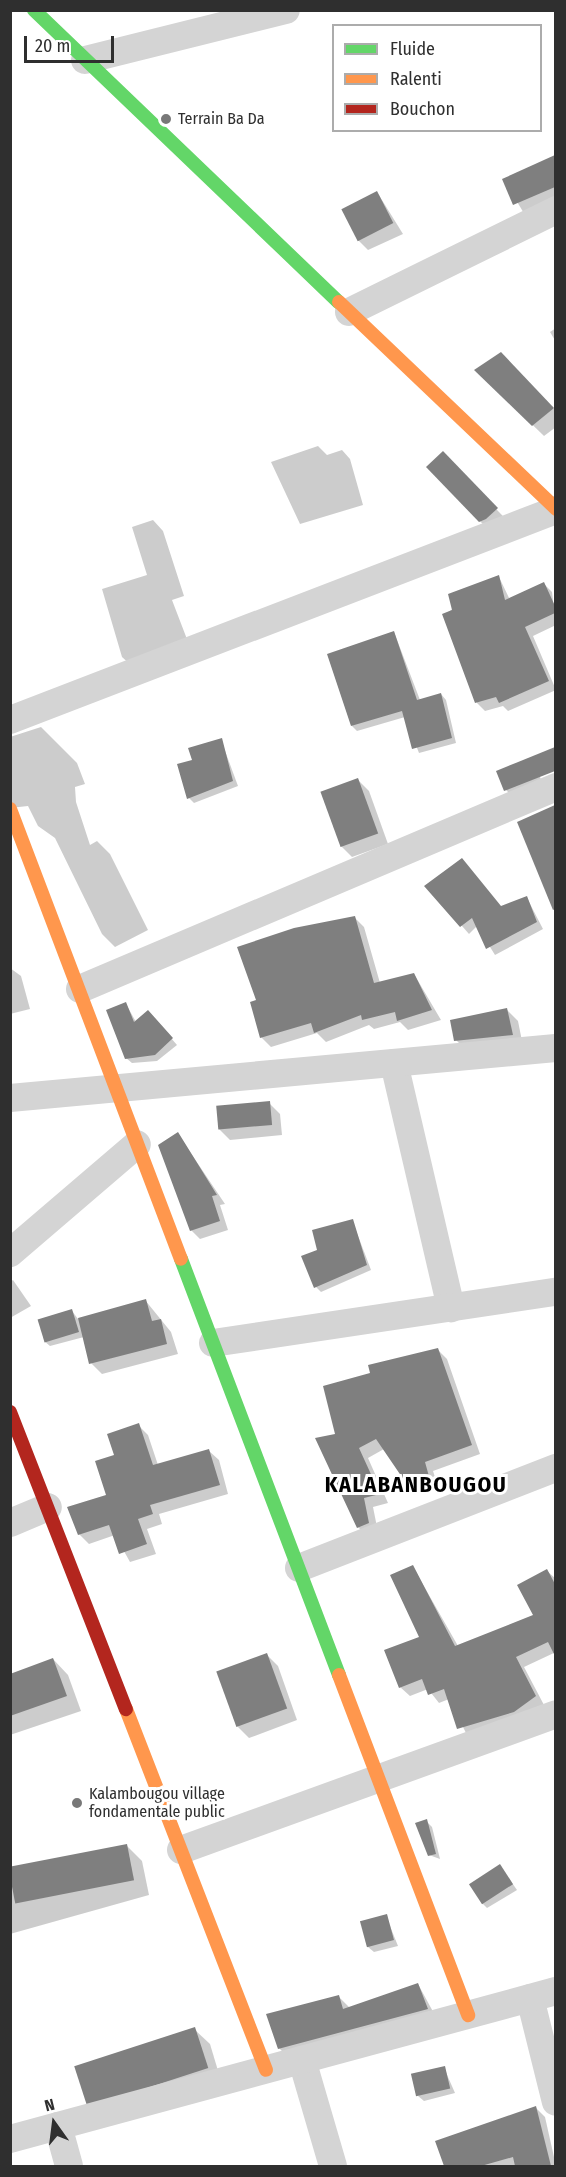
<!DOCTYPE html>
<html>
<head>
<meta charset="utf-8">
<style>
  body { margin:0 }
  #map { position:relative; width:566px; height:2177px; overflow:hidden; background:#fff; font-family:"Fira Sans Condensed",sans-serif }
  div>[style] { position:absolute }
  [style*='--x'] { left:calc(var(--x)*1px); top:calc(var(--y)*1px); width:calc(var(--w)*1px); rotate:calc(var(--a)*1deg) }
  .shadow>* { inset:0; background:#0003; transform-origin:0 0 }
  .building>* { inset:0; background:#7f7f7f; transform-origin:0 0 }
  .street>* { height:28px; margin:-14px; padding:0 14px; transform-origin:14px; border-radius:14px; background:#d4d4d4 }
  .fast>* { height:14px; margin:-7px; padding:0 7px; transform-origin:7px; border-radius:7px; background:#63d668 }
  .slow>* { height:14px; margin:-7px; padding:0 7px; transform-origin:7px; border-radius:7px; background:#ff974d }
  .jam>* { height:14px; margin:-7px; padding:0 7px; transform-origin:7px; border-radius:7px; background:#b3261e }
  .dots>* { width:16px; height:16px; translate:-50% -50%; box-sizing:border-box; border:3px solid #fff; border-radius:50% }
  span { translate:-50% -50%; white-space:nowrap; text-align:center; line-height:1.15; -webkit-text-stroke:6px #fff; paint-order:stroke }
  .poi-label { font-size:16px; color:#2f2f2f }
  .left { translate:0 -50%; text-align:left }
  .district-label { font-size:22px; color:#000; font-weight:700; letter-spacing:1.5px }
  .frame { position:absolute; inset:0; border:12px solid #2f2f2f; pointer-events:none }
  .legend { position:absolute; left:332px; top:24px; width:210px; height:108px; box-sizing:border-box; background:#fff; border:2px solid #acacac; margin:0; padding:8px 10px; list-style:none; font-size:18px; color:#2f2f2f }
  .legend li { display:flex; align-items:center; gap:12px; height:30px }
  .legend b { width:30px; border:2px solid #acacac }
  .north { position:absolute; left:24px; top:2093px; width:60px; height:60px; -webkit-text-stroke:4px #fff; paint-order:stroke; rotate:346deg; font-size:16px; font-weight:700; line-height:24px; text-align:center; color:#2f2f2f }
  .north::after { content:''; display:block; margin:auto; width:21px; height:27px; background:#2f2f2f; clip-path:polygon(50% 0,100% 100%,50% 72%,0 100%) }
  .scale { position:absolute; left:24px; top:36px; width:90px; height:27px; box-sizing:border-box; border:3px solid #2f2f2f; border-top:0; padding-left:8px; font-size:18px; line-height:21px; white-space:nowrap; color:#2f2f2f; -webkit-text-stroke:4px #fff; paint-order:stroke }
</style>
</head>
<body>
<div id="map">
  <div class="shadow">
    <div style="clip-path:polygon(556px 157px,556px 202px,525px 215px,504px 180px)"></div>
    <div style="clip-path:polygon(377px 192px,403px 234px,368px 250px,357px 239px)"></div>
    <div style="clip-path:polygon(556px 328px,556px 342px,550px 332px)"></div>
    <div style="clip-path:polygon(501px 354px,556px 411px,556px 427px,544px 436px,477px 371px)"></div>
    <div style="clip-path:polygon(318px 446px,327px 455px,342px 450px,350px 459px,363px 505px,300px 524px,271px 462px)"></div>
    <div style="left:443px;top:454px;width:92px;height:20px;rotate:46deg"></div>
    <div style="clip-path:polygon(153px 520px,163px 531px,184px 596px,172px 600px,190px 647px,133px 667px,122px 657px,102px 589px,147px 575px,132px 527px)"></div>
    <div style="clip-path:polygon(499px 577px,510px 600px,544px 584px,552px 592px,556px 625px,533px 636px,556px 690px,508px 711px,503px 706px,485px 711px,477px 703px,444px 615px)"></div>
    <div style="clip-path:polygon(394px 632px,420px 700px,441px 694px,446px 700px,456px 743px,419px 753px,405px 717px,357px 731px,352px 726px)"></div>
    <div style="clip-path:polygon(41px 727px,77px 763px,85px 784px,75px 787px,76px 802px,90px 845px,97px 841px,110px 854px,148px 930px,115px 947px,102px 934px,55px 838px,38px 826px,28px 806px,10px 808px,10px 737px)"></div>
    <div style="clip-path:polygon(221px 740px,238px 786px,194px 803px,189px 798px,193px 761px)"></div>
    <div style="clip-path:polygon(535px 764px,542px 782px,511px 795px,506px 790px)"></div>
    <div style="clip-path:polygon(358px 780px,369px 791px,388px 844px,352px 857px,341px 846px)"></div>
    <div style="clip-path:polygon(556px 826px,556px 897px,547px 888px)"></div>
    <div style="clip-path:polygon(427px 886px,502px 908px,527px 898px,543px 929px,495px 955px,477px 926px,469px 934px)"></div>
    <div style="clip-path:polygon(354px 917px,364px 927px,380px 983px,414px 974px,441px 1020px,408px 1030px,400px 1022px,374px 1029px,369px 1025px,326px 1042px,317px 1033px,271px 1047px,261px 1037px,258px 1001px)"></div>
    <div style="clip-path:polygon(10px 968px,21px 976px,30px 1009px,10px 1014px)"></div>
    <div style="clip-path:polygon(126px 1004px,136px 1022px,153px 1017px,177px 1045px,157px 1061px,132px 1063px,126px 1058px)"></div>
    <div style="clip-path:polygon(507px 1010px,518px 1021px,523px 1046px,467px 1051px,456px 1040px)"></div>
    <div style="clip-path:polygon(269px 1103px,280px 1114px,282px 1135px,230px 1140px,219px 1129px)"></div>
    <div style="clip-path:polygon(178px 1134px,225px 1204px,220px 1205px,228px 1230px,200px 1239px,191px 1230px)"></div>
    <div style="clip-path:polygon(352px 1220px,371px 1270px,321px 1292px,316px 1287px,319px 1251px)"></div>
    <div style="clip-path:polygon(13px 1280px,31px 1306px,10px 1318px,10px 1282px)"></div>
    <div style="clip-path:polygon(145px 1300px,171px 1332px,178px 1354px,102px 1374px,91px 1363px,84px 1337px,50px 1346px,44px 1341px,72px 1311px,78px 1319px)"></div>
    <div style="clip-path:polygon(438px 1350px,447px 1359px,480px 1454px,433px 1471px,439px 1489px,418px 1495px,384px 1449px,368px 1458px,388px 1503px,373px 1507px,378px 1532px,367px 1536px,358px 1527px,337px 1435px,372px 1374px)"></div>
    <div style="clip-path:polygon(138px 1425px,148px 1435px,158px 1465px,209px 1451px,219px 1460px,228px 1494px,159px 1514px,162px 1524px,147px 1529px,156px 1554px,130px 1562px,115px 1535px,89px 1544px,79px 1534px,108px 1496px,116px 1456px)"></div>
    <div style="clip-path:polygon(413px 1567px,458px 1646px,535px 1615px,547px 1571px,556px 1579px,556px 1652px,524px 1667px,544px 1705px,468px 1737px,449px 1699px,439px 1703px,428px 1689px,410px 1696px,400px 1687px,421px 1638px)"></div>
    <div style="clip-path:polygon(267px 1655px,278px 1666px,297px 1720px,249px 1738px,238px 1727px)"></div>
    <div style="clip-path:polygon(53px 1659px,68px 1675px,81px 1711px,10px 1735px,10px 1676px)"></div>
    <div style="clip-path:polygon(426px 1821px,432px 1827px,440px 1859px,429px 1855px)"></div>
    <div style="clip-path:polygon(127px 1846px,142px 1861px,149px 1895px,10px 1934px,10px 1878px)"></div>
    <div style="clip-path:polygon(500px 1866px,517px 1890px,487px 1908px,482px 1903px)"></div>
    <div style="clip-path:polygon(386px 1916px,398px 1946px,374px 1952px,368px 1947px)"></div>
    <div style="clip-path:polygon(418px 1984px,437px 2019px,289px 2058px,279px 2048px,339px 1997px,350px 2008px)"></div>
    <div style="clip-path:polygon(194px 2029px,210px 2044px,222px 2084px,101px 2109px,86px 2094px)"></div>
    <div style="clip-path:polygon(444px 2068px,455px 2093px,424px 2101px,418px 2096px)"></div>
    <div style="clip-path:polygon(536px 2108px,545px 2117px,556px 2166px,445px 2166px,437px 2142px)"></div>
  </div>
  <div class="building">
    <div style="clip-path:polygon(555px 155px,555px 187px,513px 205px,502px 179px)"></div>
    <div style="left:377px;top:191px;width:36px;height:40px;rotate:63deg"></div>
    <div style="clip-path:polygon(501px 352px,554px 408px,532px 426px,474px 370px)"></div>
    <div style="clip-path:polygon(443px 451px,498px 508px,486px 519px,479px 522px,426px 467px)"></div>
    <div style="clip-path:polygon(499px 575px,505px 600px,544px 582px,555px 606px,555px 613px,525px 627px,549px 681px,499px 703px,496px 697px,475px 703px,442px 614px,452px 610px,448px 594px)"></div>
    <div style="clip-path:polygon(394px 631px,417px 700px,441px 693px,452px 738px,412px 749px,402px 711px,351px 726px,327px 654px)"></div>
    <div style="clip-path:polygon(222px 738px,233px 781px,187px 799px,177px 764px,192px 760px,188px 748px)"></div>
    <div style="clip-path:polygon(555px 747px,555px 771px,504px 791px,496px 771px)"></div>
    <div style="left:358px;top:778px;width:59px;height:40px;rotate:70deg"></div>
    <div style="clip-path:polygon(555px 805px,555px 909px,553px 910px,517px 822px)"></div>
    <div style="clip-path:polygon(462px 858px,501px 906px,527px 896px,537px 922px,486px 949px,472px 918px,460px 927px,424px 886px)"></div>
    <div style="clip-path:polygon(355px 916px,374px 983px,414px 973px,432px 1010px,397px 1021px,395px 1012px,362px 1020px,361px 1015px,314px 1033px,311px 1023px,260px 1038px,250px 1002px,256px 1000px,237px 947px,294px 928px)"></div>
    <div style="clip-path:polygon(126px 1002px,134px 1022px,148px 1010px,173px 1038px,155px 1055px,125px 1059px,106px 1010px)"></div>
    <div style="clip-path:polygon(507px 1008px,513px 1035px,454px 1041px,450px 1020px)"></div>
    <div style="left:270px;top:1101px;width:24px;height:54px;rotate:85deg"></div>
    <div style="clip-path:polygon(178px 1132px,217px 1195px,212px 1196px,220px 1221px,190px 1231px,158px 1145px)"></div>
    <div style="clip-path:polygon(353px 1219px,367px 1265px,314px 1288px,301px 1256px,317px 1250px,312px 1230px)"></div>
    <div style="clip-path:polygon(146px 1299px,152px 1321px,161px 1319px,167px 1344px,89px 1364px,78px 1318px)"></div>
    <div style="left:72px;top:1309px;width:24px;height:36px;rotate:73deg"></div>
    <div style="clip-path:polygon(438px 1348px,472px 1445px,425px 1462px,430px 1480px,408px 1486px,376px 1439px,359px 1448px,380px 1494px,364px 1498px,369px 1523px,357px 1528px,315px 1438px,335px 1434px,323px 1386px,370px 1373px,368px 1365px)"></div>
    <div style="clip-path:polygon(139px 1423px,153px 1465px,209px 1449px,220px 1485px,150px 1505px,153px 1514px,138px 1519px,147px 1544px,119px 1554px,109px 1525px,78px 1535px,67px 1507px,106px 1495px,95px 1461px,114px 1455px,107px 1434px)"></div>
    <div style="clip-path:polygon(413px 1565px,455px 1646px,533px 1615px,517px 1585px,547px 1569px,555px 1584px,555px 1656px,548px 1642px,516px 1657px,536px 1696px,514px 1712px,457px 1729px,444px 1689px,428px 1695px,422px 1679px,399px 1688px,384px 1650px,419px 1637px,390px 1575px)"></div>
    <div style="left:267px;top:1653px;width:59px;height:54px;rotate:70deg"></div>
    <div style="clip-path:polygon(53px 1658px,67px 1696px,10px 1716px,10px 1674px)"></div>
    <div style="clip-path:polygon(427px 1819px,436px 1854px,428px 1856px,415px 1823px)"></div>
    <div style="left:127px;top:1844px;width:37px;height:121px;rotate:79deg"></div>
    <div style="left:500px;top:1864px;width:24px;height:37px;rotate:57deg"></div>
    <div style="left:387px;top:1914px;width:27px;height:28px;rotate:75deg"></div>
    <div style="clip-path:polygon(418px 1983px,428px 2009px,278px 2049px,266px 2014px,339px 1995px,343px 2009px)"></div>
    <div style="left:195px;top:2027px;width:43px;height:127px;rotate:72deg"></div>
    <div style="left:445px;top:2066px;width:23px;height:35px;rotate:77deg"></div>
    <div style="clip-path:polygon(536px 2106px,551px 2166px,515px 2166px,513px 2157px,481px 2166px,444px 2166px,435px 2141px)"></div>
  </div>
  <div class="street">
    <div style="--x:85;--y:60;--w:207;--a:-14"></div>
    <div style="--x:349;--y:312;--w:231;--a:-26.2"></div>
    <div style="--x:10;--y:720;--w:585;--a:-21.04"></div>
    <div style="--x:80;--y:989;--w:517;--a:-22.99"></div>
    <div style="--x:394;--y:1063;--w:252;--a:76.9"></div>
    <div style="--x:10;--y:1098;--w:548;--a:-5.23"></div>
    <div style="--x:10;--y:1253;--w:167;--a:-40.6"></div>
    <div style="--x:213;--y:1343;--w:347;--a:-8.5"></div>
    <div style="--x:10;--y:1523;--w:41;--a:-22.8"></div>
    <div style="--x:299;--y:1568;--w:276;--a:-21.3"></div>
    <div style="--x:181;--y:1850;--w:399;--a:-19.9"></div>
    <div style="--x:530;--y:1998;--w:107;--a:76"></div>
    <div style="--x:302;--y:2060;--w:110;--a:73.7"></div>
    <div style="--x:58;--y:2126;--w:41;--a:74.6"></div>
    <div style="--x:10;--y:2139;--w:566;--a:-15.17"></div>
  </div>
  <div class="fast">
    <div style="--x:34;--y:10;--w:422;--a:43.8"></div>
    <div style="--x:181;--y:1259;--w:445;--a:69.2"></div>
  </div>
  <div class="slow">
    <div style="--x:339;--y:302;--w:300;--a:43.6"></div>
    <div style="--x:10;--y:809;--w:481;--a:69.2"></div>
    <div style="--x:339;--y:1675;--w:364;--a:69.2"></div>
    <div style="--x:126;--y:1709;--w:387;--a:68.8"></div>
  </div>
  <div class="jam">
    <div style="--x:10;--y:1412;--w:319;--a:68.7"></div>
  </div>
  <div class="dots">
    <div style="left:166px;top:119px;background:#787878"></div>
    <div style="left:77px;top:1803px;background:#787878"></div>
  </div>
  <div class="poi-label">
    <span class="left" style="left:178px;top:119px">Terrain Ba Da</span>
    <span class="left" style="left:89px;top:1803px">Kalambougou village<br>fondamentale public</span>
  </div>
  <div class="district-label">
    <span style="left:416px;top:1485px">KALABANBOUGOU</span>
  </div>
  <div class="frame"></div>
  <ul class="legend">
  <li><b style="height:8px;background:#63d668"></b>Fluide</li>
  <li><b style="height:8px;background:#ff974d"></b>Ralenti</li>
  <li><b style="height:8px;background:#b3261e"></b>Bouchon</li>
  </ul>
  <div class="north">N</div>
  <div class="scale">20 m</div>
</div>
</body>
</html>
